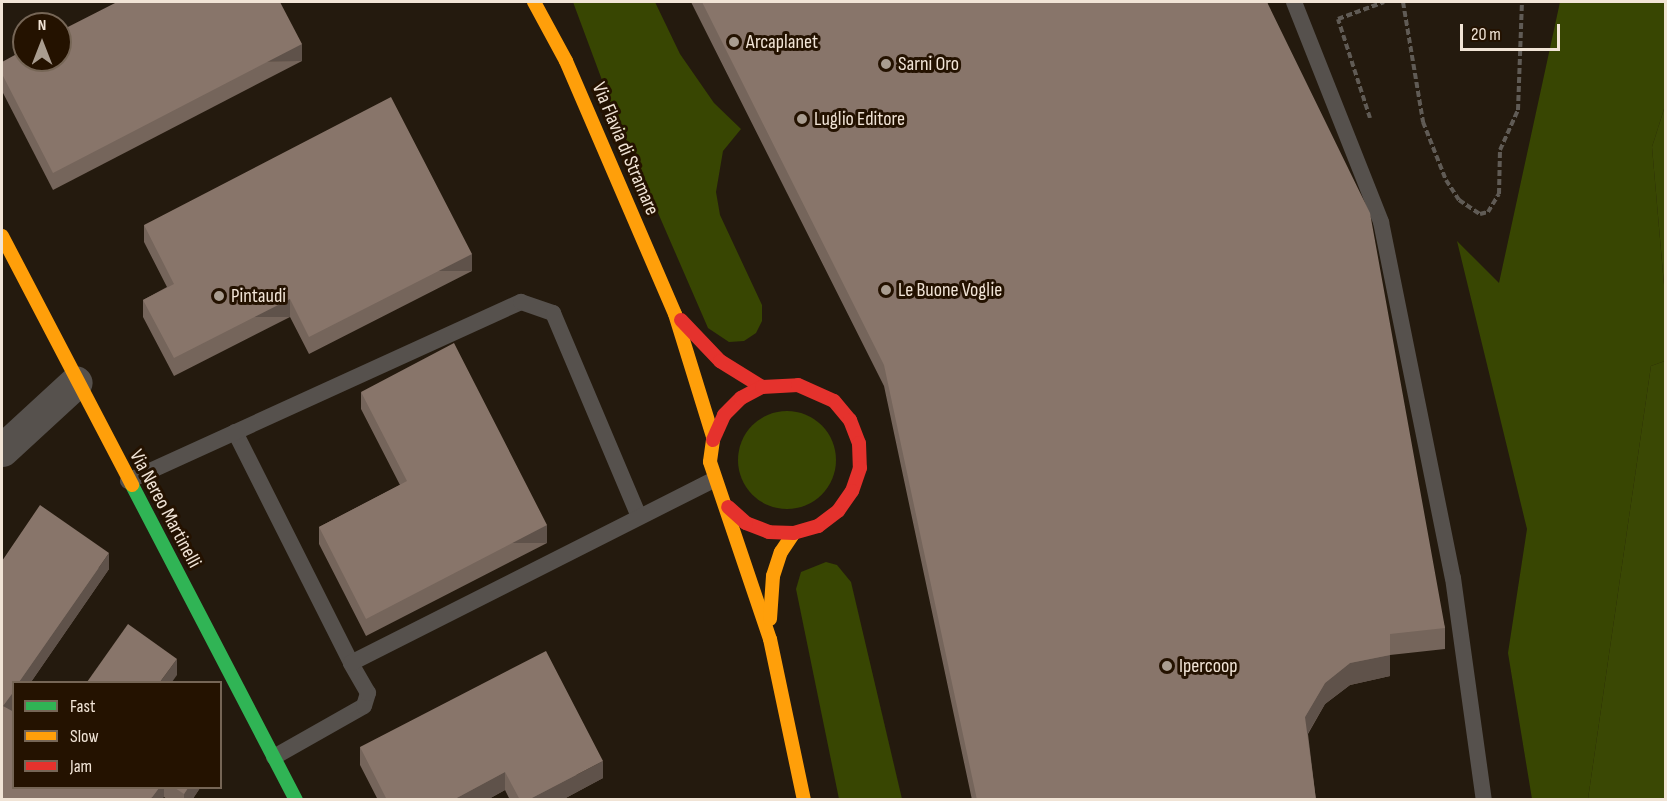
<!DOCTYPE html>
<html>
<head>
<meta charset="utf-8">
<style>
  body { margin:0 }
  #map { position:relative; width:1667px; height:801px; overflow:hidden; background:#241a0e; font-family:"Sofia Sans Condensed",sans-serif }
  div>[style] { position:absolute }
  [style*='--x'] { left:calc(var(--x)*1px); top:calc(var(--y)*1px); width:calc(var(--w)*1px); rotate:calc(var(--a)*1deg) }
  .green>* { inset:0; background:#384602 }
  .round { border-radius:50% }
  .forest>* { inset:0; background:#3a4804 }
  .path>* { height:4px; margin-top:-2px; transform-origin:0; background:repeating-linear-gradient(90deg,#605b55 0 6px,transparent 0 9px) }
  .lane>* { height:16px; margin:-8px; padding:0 8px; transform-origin:8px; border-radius:8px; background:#56514d }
  .street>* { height:33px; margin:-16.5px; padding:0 16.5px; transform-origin:16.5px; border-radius:16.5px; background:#56514d }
  .fast>* { height:14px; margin:-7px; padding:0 7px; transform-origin:7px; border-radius:7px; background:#30b455 }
  .slow>* { height:14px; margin:-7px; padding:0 7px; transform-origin:7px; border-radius:7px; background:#ff9f0a }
  .jam>* { height:14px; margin:-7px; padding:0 7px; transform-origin:7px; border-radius:7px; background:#e5322d }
  .wall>* { inset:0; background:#75655b }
  .shaded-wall>* { inset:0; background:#5f524a; transform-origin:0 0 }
  .building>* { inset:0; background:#88756a }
  .dots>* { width:16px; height:16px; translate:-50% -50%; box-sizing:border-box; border:3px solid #241200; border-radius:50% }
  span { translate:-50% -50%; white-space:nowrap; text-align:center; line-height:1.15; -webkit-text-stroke:6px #241200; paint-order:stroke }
  .poi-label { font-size:20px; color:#f1e4d6 }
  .left { translate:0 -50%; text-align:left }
  .street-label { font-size:20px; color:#f1e4d6 }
  .frame { position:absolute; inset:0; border:3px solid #f1e4d6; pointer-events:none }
  .legend { position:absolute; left:12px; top:681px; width:210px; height:108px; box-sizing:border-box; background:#241200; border:2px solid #766656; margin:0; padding:8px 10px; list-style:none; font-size:18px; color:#f1e4d6 }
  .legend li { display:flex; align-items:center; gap:12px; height:30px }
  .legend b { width:30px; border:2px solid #766656 }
  .north { position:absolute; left:12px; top:12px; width:60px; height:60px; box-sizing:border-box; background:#241200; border:2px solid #766656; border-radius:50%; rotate:0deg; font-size:16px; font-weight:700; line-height:24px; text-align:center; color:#f1e4d6 }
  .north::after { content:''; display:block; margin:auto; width:21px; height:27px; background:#a99d90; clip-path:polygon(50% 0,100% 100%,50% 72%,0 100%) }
  .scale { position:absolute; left:1460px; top:24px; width:100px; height:27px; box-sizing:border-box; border:3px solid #f1e4d6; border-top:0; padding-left:8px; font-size:18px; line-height:21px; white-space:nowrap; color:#f1e4d6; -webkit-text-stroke:4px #241200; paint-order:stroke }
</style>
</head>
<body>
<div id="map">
  <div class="green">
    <div style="clip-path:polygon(573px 2px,655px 2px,680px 54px,714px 103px,741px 129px,723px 151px,716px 192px,720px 215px,762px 305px,762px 321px,756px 333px,744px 341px,729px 342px,708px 328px,612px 107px)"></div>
    <div style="clip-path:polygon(1560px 2px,1665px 2px,1665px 106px,1652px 147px,1665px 296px,1665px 361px,1651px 366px,1588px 799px,1532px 799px,1508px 653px,1527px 529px,1457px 241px,1499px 283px)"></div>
    <div class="round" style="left:738px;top:411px;width:98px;height:98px"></div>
    <div style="clip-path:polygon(826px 562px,837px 565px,851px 582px,902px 799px,839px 799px,796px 589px,801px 572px)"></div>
  </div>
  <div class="forest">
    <div style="clip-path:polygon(1665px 106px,1665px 296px,1652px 147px)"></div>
    <div style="clip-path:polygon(1665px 361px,1665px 799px,1588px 799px,1651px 366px)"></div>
  </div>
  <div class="path">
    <div style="--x:1403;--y:2;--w:122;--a:80.5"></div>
    <div style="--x:1423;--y:122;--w:62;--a:68.4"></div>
    <div style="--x:1446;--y:180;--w:24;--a:57"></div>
    <div style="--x:1459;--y:200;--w:25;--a:34"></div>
    <div style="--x:1480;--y:214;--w:8;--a:-14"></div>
    <div style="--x:1488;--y:212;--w:21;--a:-59"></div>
    <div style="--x:1499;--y:194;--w:44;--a:-88.7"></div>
    <div style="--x:1500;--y:150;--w:44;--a:-65.8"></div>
    <div style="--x:1518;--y:110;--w:108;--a:-87.9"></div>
    <div style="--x:1370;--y:118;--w:104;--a:-107.9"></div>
    <div style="--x:1338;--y:19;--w:49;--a:-20.3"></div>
  </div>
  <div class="lane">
    <div style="--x:1294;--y:2;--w:237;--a:68.4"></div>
    <div style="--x:1381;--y:222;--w:363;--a:78.6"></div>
    <div style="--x:1453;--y:578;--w:224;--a:82.1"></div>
    <div style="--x:235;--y:432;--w:258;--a:63.3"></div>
    <div style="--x:128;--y:481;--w:432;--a:-24.5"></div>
    <div style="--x:521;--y:302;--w:34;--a:19"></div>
    <div style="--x:553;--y:313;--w:221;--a:67.1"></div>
    <div style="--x:274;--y:757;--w:103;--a:-29.5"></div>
    <div style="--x:364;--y:706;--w:14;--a:-73"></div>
    <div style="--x:368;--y:693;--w:34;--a:-120"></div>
    <div style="--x:351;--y:663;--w:407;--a:-26.8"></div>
  </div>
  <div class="street">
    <div style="--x:2;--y:450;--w:100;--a:-42.6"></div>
  </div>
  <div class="fast">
    <div style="--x:132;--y:485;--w:355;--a:62.5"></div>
  </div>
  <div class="slow">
    <div style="--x:534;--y:2;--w:67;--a:61.5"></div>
    <div style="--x:566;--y:61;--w:275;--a:66.7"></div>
    <div style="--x:675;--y:314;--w:129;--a:72.8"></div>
    <div style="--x:2;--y:236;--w:281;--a:62.4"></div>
    <div style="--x:713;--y:440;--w:22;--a:98"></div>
    <div style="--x:710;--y:462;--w:187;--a:71.3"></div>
    <div style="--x:770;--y:639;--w:165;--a:78.1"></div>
    <div style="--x:770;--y:619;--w:43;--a:-86"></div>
    <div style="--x:773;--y:576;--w:25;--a:-72"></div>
    <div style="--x:781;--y:552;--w:23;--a:-56"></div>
  </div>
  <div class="jam">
    <div style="--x:681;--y:320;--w:57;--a:46.4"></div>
    <div style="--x:720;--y:361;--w:49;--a:31.8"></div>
    <div style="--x:713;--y:440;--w:27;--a:-66"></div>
    <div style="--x:724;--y:415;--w:24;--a:-45"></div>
    <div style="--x:741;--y:398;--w:24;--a:-28"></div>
    <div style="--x:762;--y:387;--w:36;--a:-3"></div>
    <div style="--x:798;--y:385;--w:39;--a:24"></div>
    <div style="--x:834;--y:401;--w:25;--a:50"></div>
    <div style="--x:850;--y:420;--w:25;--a:69"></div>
    <div style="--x:859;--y:443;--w:25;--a:88"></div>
    <div style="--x:860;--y:468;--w:24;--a:109"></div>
    <div style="--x:852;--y:491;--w:24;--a:125"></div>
    <div style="--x:838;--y:511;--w:25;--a:143"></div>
    <div style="--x:818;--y:526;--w:25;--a:164"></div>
    <div style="--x:794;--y:533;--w:25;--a:-178"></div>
    <div style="--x:769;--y:532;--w:25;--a:-159"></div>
    <div style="--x:746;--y:523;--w:24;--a:-138"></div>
  </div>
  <div class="wall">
    <div style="clip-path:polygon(691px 2px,1267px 2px,1445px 628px,1445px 649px,1390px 655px,1390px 676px,1350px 685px,1325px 704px,1308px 734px,1316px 800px,972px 800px,884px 386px)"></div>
    <div style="clip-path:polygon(302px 61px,53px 190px,2px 91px,2px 62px)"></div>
    <div style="clip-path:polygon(144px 225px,472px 271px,309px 354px,290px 317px,174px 376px,143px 317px,143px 300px,167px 287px,144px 242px)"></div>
    <div style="clip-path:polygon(361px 392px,547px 543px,366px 636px,319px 544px,319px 527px,400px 485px,361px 409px)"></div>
    <div style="clip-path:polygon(2px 561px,109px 569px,11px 711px,14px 788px,200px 788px,192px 800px,168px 800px,164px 797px,2px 800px)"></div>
    <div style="clip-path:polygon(360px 747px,603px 778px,562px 800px,510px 800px,505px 790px,487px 800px,378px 800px,360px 765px)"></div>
  </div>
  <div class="shaded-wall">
    <div style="left:302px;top:44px;width:17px;height:280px;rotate:90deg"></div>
    <div style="left:472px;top:254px;width:17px;height:183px;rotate:90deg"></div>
    <div style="left:290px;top:299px;width:18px;height:130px;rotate:90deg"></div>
    <div style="left:547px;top:525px;width:18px;height:204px;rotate:90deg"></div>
    <div style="clip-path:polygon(109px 553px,109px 569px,31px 682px,19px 682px)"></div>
    <div style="clip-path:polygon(1390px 655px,1390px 676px,1350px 685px,1325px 704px,1305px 738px,1305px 717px,1325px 683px,1350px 663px)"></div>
    <div style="clip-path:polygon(177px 659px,177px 675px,172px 682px,160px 682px)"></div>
    <div style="clip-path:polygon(14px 691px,14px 708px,3px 723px,3px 706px)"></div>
    <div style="clip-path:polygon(603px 761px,603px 778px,562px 800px,528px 800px)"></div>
    <div style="clip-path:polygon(505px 772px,505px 790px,487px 800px,453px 800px)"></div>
    <div style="clip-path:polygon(159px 788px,164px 788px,164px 797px,162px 800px,150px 800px)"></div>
    <div style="clip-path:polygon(188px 788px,200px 788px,192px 800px,184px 800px,184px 794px)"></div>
  </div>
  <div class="building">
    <div style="clip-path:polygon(117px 2px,280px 2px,302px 44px,53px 173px,2px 74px,2px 62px,24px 50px,24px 60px,60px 60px,60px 31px)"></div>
    <div style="clip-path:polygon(702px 2px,1267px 2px,1370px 213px,1445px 628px,1390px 634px,1390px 655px,1350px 663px,1325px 683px,1305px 717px,1316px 800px,977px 800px,884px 365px)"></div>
    <div style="clip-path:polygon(391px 97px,472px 254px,309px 337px,290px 299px,174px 358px,143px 300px,174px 284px,144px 225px)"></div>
    <div style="clip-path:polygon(454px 343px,547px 525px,366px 619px,319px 527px,407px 481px,361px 392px)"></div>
    <div style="clip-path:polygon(40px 505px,109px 553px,19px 682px,14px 682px,14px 691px,3px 706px,14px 712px,14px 788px,159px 788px,150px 800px,2px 800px,2px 561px)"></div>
    <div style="clip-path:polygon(128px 624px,177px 659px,160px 682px,87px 682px)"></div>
    <div style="clip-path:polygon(546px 651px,603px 761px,528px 800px,520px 800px,505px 772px,453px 800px,387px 800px,360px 747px)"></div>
    <div style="clip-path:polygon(175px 788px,188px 788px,184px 794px)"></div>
  </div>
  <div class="dots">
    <div style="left:734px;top:42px;background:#a99d90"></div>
    <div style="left:886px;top:64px;background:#a99d90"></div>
    <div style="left:802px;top:119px;background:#a99d90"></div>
    <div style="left:886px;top:290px;background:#a99d90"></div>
    <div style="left:219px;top:296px;background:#a99d90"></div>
    <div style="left:1167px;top:666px;background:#a99d90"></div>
  </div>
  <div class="poi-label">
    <span class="left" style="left:746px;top:42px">Arcaplanet</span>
    <span class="left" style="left:898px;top:64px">Sarni Oro</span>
    <span class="left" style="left:814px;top:119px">Luglio Editore</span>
    <span class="left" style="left:898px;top:290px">Le Buone Voglie</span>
    <span class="left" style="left:231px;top:296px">Pintaudi</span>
    <span class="left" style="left:1179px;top:666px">Ipercoop</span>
  </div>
  <div class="street-label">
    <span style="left:625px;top:149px;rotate:67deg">Via Flavia di Stramare</span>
    <span style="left:165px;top:509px;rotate:62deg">Via Nereo Martinelli</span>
  </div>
  <div class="frame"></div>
  <ul class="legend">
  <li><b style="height:8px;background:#30b455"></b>Fast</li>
  <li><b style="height:8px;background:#ff9f0a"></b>Slow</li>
  <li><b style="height:8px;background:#e5322d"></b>Jam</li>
  </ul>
  <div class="north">N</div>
  <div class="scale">20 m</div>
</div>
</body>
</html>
